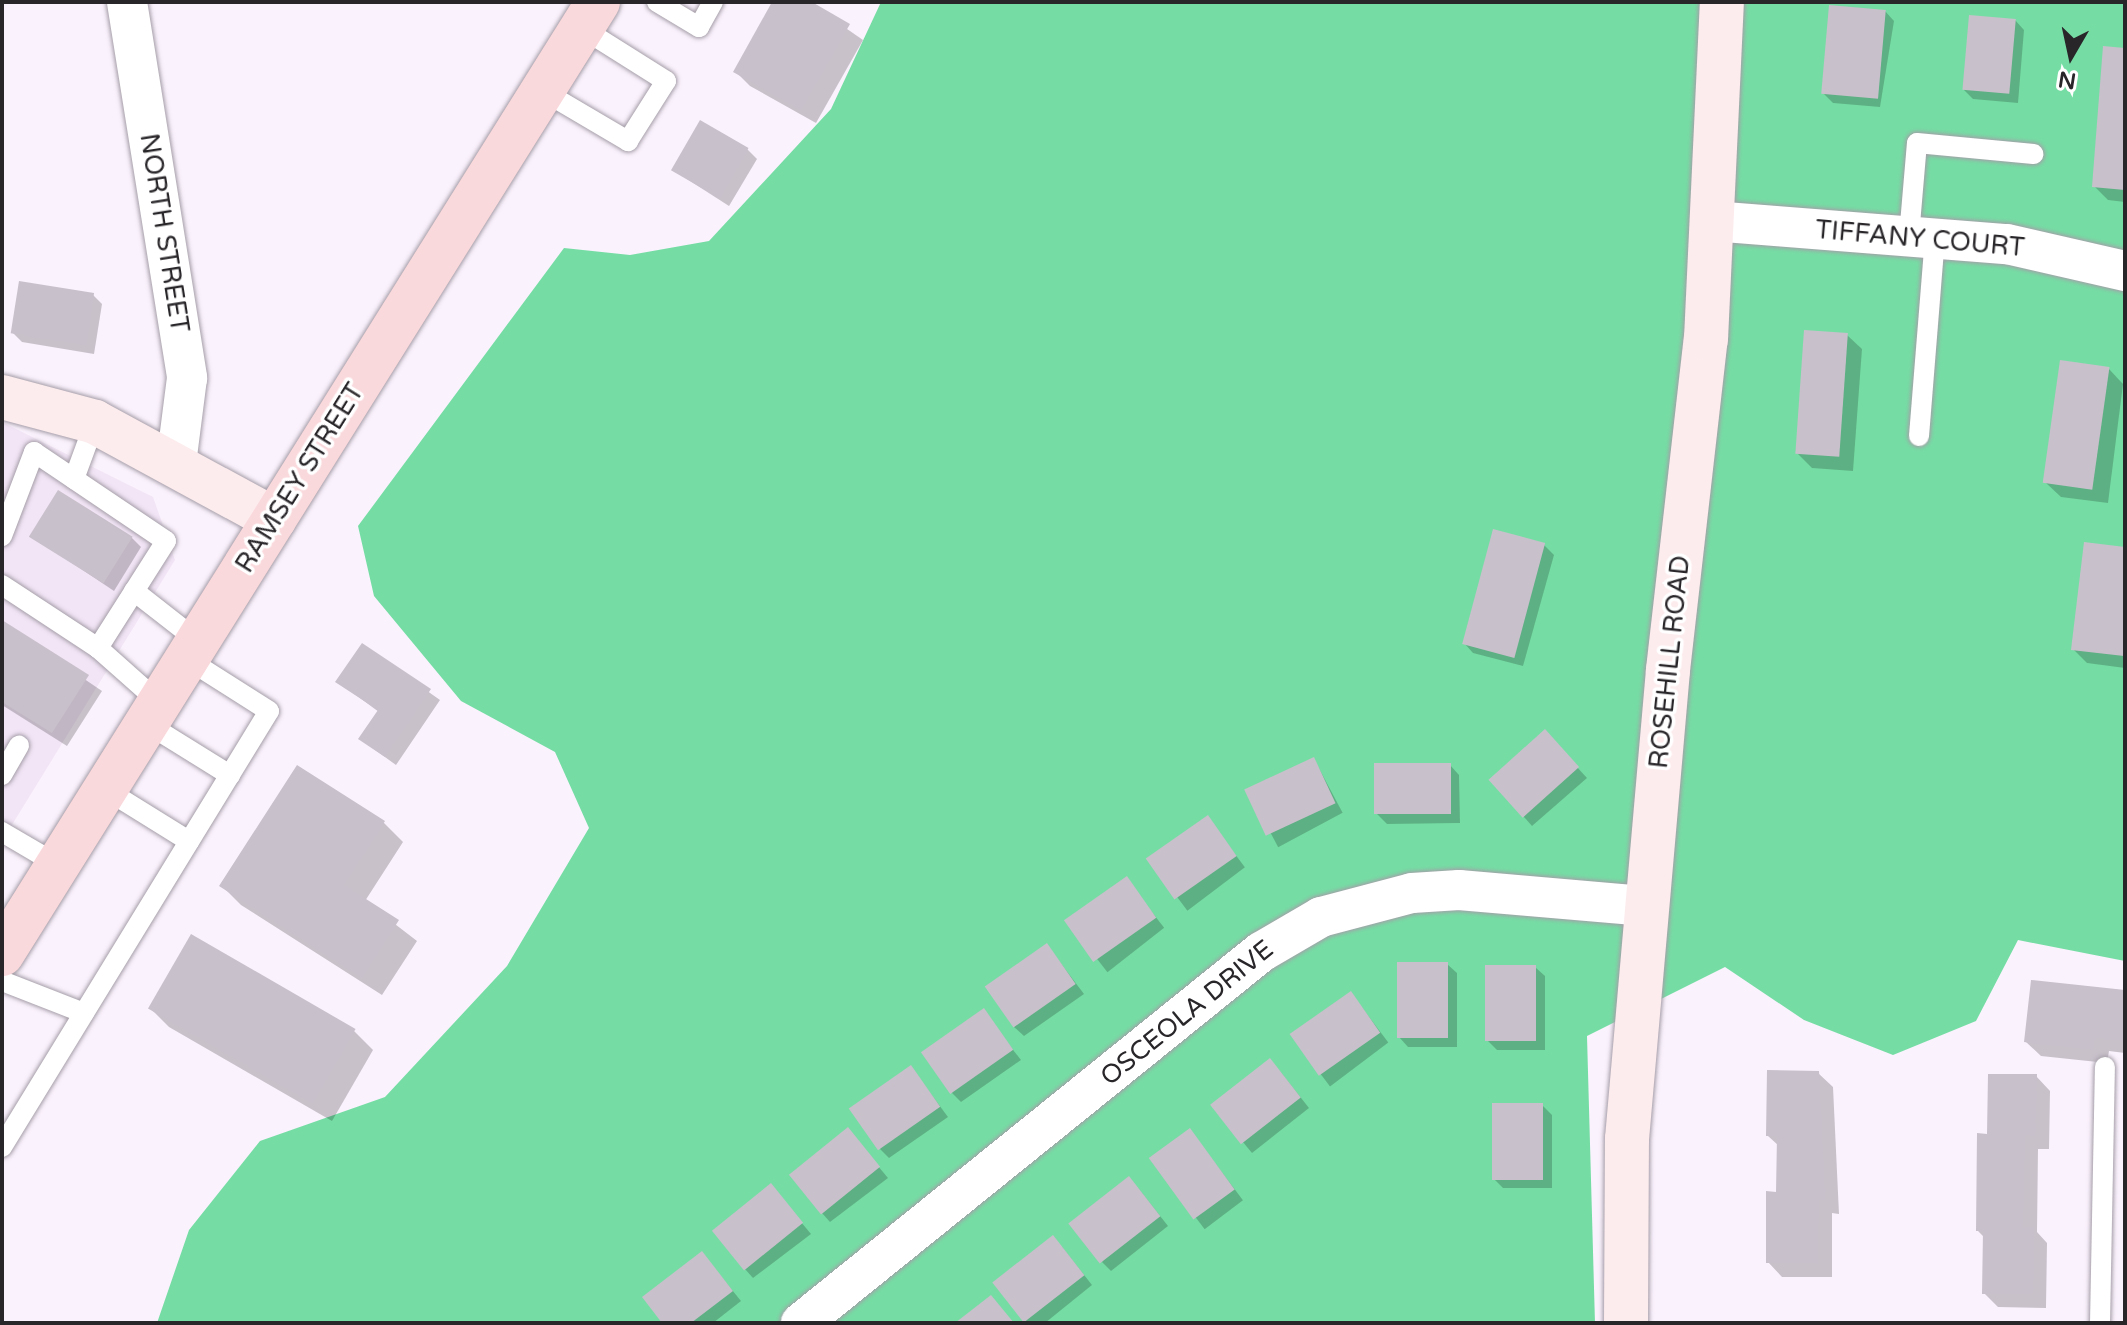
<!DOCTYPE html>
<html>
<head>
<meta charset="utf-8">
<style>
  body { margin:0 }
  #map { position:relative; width:2127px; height:1325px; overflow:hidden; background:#faf2fd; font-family:"Varela Round",sans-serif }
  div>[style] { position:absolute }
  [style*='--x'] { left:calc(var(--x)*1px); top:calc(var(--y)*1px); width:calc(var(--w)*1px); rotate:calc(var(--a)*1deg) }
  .built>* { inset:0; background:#f2e5f6 }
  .forest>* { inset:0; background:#75dda4 }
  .shadow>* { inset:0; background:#0003; transform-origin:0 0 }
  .building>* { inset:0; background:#c8c0cb; transform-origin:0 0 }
  .roads { filter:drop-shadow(0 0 2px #a59ea8) drop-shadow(0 0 2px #a59ea8) }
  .lane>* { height:20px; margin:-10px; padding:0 10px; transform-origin:10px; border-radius:10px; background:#fff }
  .street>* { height:40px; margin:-20px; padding:0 20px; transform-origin:20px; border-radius:20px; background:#fff }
  .secondary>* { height:44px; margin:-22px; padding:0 22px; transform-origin:22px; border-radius:22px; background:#fdecee }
  .primary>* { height:44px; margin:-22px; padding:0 22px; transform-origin:22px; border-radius:22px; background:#fad9dc }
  span { translate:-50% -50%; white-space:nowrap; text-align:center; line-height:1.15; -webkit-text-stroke:7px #fff; paint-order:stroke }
  .street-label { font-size:26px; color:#29262a }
  .frame { position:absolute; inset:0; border:4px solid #29262a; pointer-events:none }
  .north { position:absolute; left:2031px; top:16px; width:80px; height:80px; -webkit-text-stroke:6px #fff; paint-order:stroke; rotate:189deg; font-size:22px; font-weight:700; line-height:32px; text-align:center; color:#29262a }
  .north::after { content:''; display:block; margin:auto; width:28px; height:36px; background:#29262a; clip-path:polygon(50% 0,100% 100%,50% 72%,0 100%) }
</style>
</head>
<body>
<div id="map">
  <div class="built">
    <div style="clip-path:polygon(4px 423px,153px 497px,175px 560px,2px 841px)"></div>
  </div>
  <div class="forest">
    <div style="clip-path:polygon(881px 2px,2125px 2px,2125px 961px,2018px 940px,1976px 1021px,1893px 1055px,1804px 1020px,1725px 967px,1587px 1036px,1595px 1323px,157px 1323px,189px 1230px,260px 1141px,385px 1097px,507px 966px,589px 828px,555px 752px,461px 701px,374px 596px,358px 526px,564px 248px,630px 255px,709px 241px,831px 109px)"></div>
  </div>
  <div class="shadow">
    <div style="clip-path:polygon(774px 2px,808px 2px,863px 40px,816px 123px,750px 86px,735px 71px)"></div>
    <div style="clip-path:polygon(1885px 11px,1894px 21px,1880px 107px,1833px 103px,1823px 93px)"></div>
    <div style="clip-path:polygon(2015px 20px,2024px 30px,2018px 103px,1973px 99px,1964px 90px)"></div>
    <div style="clip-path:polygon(2125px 50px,2125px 202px,2108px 200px,2094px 186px)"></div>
    <div style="clip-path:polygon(747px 149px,757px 159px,729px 206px,673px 170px)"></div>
    <div style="clip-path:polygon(93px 295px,102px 304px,94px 354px,22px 342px,12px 332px)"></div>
    <div style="clip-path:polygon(1847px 335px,1862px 349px,1853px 471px,1812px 468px,1797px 453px)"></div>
    <div style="clip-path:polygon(2109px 369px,2123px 384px,2108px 503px,2061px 497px,2046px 483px)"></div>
    <div style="clip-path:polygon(1494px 532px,1544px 545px,1554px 555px,1523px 666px,1473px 653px,1464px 643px)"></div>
    <div style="clip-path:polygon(32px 536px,132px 538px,141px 547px,114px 591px)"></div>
    <div style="clip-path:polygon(2086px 544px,2125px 549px,2125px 668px,2087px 663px,2073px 649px)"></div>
    <div style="clip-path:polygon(2px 623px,102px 691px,67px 746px,2px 705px)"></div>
    <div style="clip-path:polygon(362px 645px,440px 700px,396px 765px,360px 739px,379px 712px,338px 682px)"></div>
    <div style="clip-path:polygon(1554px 742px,1587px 778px,1532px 826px,1523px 816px)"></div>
    <div style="left:1314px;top:759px;width:61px;height:73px;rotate:62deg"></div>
    <div style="clip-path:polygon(1450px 765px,1459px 775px,1460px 823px,1387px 824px,1377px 814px)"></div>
    <div style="clip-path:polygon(298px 768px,384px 823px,403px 842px,365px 901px,417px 941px,382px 995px,241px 905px,222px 886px)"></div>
    <div style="left:1207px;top:817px;width:63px;height:72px;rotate:53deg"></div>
    <div style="left:1126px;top:879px;width:62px;height:72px;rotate:52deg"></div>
    <div style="clip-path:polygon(1047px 945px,1084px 994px,1024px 1036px,1014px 1027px)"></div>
    <div style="clip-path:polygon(1447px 964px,1457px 973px,1457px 1047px,1408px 1047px,1399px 1037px)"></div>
    <div style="clip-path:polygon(1535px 967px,1545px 976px,1545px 1050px,1497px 1050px,1487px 1040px)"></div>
    <div style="clip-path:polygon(2125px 992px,2125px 1053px,2109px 1051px,2107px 1063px,2041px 1056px,2026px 1042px)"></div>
    <div style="left:1351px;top:993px;width:62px;height:73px;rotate:53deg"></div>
    <div style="clip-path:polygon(150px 1008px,354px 1031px,373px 1050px,332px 1121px,169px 1027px)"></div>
    <div style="clip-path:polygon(983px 1011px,1021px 1060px,961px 1102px,952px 1093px)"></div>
    <div style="clip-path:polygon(911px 1067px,948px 1117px,889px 1158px,880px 1149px)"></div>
    <div style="clip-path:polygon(1279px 1070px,1309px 1108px,1252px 1153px,1213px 1106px)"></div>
    <div style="clip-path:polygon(1818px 1073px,1833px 1087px,1839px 1214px,1832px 1213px,1832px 1277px,1782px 1277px,1768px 1262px,1778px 1194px,1779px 1146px,1768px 1136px)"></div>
    <div style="clip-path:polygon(2036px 1076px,2050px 1091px,2049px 1149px,2038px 1149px,2037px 1232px,2047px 1243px,2046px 1308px,1998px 1307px,1984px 1293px,1985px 1238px,1978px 1231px)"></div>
    <div style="clip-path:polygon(1542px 1105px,1552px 1115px,1552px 1188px,1503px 1188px,1494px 1179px)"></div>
    <div style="clip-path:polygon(848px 1130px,888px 1178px,830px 1222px,821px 1212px)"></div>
    <div style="left:1190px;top:1130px;width:88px;height:48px;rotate:53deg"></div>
    <div style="clip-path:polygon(771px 1186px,811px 1234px,753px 1278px,744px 1268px)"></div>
    <div style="clip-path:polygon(1138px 1188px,1168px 1226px,1111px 1271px,1102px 1262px)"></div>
    <div style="clip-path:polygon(1062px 1247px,1092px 1285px,1045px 1323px,1028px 1323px,996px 1283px)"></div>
    <div style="clip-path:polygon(702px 1253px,741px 1301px,713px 1323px,664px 1323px)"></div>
  </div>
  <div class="building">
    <div style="clip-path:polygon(772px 2px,812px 2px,850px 24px,801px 110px,733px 72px)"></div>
    <div style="left:1829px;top:5px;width:57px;height:89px;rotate:5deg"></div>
    <div style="left:1969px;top:15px;width:47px;height:75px;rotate:5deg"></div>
    <div style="clip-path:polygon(2103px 46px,2125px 48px,2125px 190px,2092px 187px)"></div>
    <div style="left:700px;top:120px;width:56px;height:58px;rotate:30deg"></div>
    <div style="left:19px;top:281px;width:76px;height:53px;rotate:9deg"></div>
    <div style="left:1804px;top:330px;width:44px;height:124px;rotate:4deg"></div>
    <div style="left:2060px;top:360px;width:50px;height:124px;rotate:8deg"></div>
    <div style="left:58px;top:490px;width:88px;height:55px;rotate:32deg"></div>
    <div style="left:1493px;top:529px;width:54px;height:119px;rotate:15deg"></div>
    <div style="clip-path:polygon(2084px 542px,2125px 547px,2124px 656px,2071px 650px)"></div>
    <div style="clip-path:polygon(2px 620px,89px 675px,52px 733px,2px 702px)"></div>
    <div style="clip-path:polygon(362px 643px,431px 689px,385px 757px,358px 739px,378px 710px,335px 682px)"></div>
    <div style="left:1545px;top:729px;width:51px;height:76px;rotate:48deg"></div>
    <div style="left:1314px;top:757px;width:51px;height:77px;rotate:65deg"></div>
    <div style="left:1451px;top:763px;width:51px;height:77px;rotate:90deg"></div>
    <div style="clip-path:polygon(297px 765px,385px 821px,344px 885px,399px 920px,362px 978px,219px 886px)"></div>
    <div style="left:1208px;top:815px;width:50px;height:76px;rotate:55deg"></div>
    <div style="left:1127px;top:876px;width:51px;height:77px;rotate:55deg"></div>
    <div style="left:191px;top:934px;width:190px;height:86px;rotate:30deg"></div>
    <div style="left:1047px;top:943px;width:50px;height:76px;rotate:55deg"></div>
    <div style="left:1397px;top:962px;width:51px;height:76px"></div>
    <div style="left:1485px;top:965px;width:51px;height:76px"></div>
    <div style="clip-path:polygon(2031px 980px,2125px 990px,2125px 1041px,2095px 1038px,2093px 1050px,2024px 1042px)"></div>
    <div style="left:1351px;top:991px;width:51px;height:75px;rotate:55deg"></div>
    <div style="left:984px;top:1008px;width:51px;height:77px;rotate:55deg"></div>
    <div style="left:1270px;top:1058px;width:50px;height:76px;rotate:52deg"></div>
    <div style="left:911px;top:1065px;width:51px;height:76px;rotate:55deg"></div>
    <div style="clip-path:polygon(1767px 1070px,1819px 1071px,1825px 1200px,1819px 1200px,1818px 1263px,1766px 1263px,1766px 1191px,1776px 1192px,1777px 1136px,1766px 1136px)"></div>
    <div style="clip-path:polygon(1988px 1074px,2037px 1074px,2035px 1136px,2025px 1135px,2023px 1227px,2034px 1227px,2033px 1294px,1982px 1294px,1983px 1231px,1976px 1231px,1977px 1133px,1987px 1134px)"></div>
    <div style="left:1492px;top:1103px;width:51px;height:77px"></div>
    <div style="left:848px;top:1127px;width:51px;height:76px;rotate:51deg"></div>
    <div style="left:1190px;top:1128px;width:76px;height:51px;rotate:54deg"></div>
    <div style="left:1129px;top:1176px;width:51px;height:77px;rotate:52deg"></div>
    <div style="left:771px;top:1183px;width:51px;height:76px;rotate:51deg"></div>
    <div style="left:1053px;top:1235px;width:51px;height:77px;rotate:52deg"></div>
    <div style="clip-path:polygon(702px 1251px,733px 1291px,691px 1323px,662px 1323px,642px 1297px)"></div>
    <div style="clip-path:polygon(991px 1295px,1014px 1323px,955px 1323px)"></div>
  </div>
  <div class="roads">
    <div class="lane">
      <div style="--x:657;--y:2;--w:49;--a:30.8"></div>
      <div style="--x:699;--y:27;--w:29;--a:-61"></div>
      <div style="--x:543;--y:91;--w:99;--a:30.5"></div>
      <div style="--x:628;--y:141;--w:71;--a:-57.7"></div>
      <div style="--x:666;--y:81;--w:99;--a:-147.8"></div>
      <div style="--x:1909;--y:236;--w:93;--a:-85.1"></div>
      <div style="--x:1917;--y:143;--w:117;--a:5.4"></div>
      <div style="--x:1919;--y:436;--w:199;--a:-85.4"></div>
      <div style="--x:74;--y:479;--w:61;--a:-69.8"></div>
      <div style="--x:2;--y:536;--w:90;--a:-69.1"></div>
      <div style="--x:34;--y:452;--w:159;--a:34"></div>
      <div style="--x:166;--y:541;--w:127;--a:122.4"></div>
      <div style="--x:2;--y:585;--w:115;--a:33.3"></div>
      <div style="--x:98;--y:648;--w:83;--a:41.6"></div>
      <div style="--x:134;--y:591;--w:81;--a:38"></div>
      <div style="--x:146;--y:723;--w:99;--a:31.8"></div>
      <div style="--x:2;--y:775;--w:34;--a:-60"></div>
      <div style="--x:105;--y:789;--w:99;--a:31.8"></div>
      <div style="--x:2;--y:832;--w:65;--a:30.5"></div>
      <div style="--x:2;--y:981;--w:88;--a:21.3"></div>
      <div style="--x:2;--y:1147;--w:511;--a:-58.52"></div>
      <div style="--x:269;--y:711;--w:97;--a:-147.6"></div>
      <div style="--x:2100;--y:1323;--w:256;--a:-88.9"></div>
    </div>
    <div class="street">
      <div style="--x:127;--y:2;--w:381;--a:80.9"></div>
      <div style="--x:187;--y:378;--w:87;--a:97.3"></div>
      <div style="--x:1712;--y:221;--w:296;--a:4.5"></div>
      <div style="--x:2007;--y:244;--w:121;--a:12.9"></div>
      <div style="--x:801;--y:1323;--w:591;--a:-38.89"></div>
      <div style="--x:1261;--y:952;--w:69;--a:-30.3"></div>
      <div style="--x:1321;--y:917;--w:94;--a:-14.8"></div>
      <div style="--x:1412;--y:893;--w:47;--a:-3.7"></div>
      <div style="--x:1459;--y:890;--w:188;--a:4.9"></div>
    </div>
    <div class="secondary">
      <div style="--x:2;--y:397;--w:96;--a:15"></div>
      <div style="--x:95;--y:422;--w:204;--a:28.5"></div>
      <div style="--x:1626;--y:1323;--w:184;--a:-89.7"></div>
      <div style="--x:1627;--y:1139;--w:471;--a:-85"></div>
      <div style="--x:1668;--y:670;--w:333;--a:-83.5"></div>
      <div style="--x:1706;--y:339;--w:337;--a:-87.3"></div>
    </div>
    <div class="primary">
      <div style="--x:2;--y:954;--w:1123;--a:-57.95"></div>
    </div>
  </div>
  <div class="street-label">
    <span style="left:164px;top:233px;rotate:81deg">NORTH STREET</span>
    <span style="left:1920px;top:239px;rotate:5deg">TIFFANY COURT</span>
    <span style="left:300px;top:478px;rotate:-58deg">RAMSEY STREET</span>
    <span style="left:1670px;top:662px;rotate:-84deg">ROSEHILL ROAD</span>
    <span style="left:1187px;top:1013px;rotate:-39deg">OSCEOLA DRIVE</span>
  </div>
  <div class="frame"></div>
  <div class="north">N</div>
</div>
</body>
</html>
